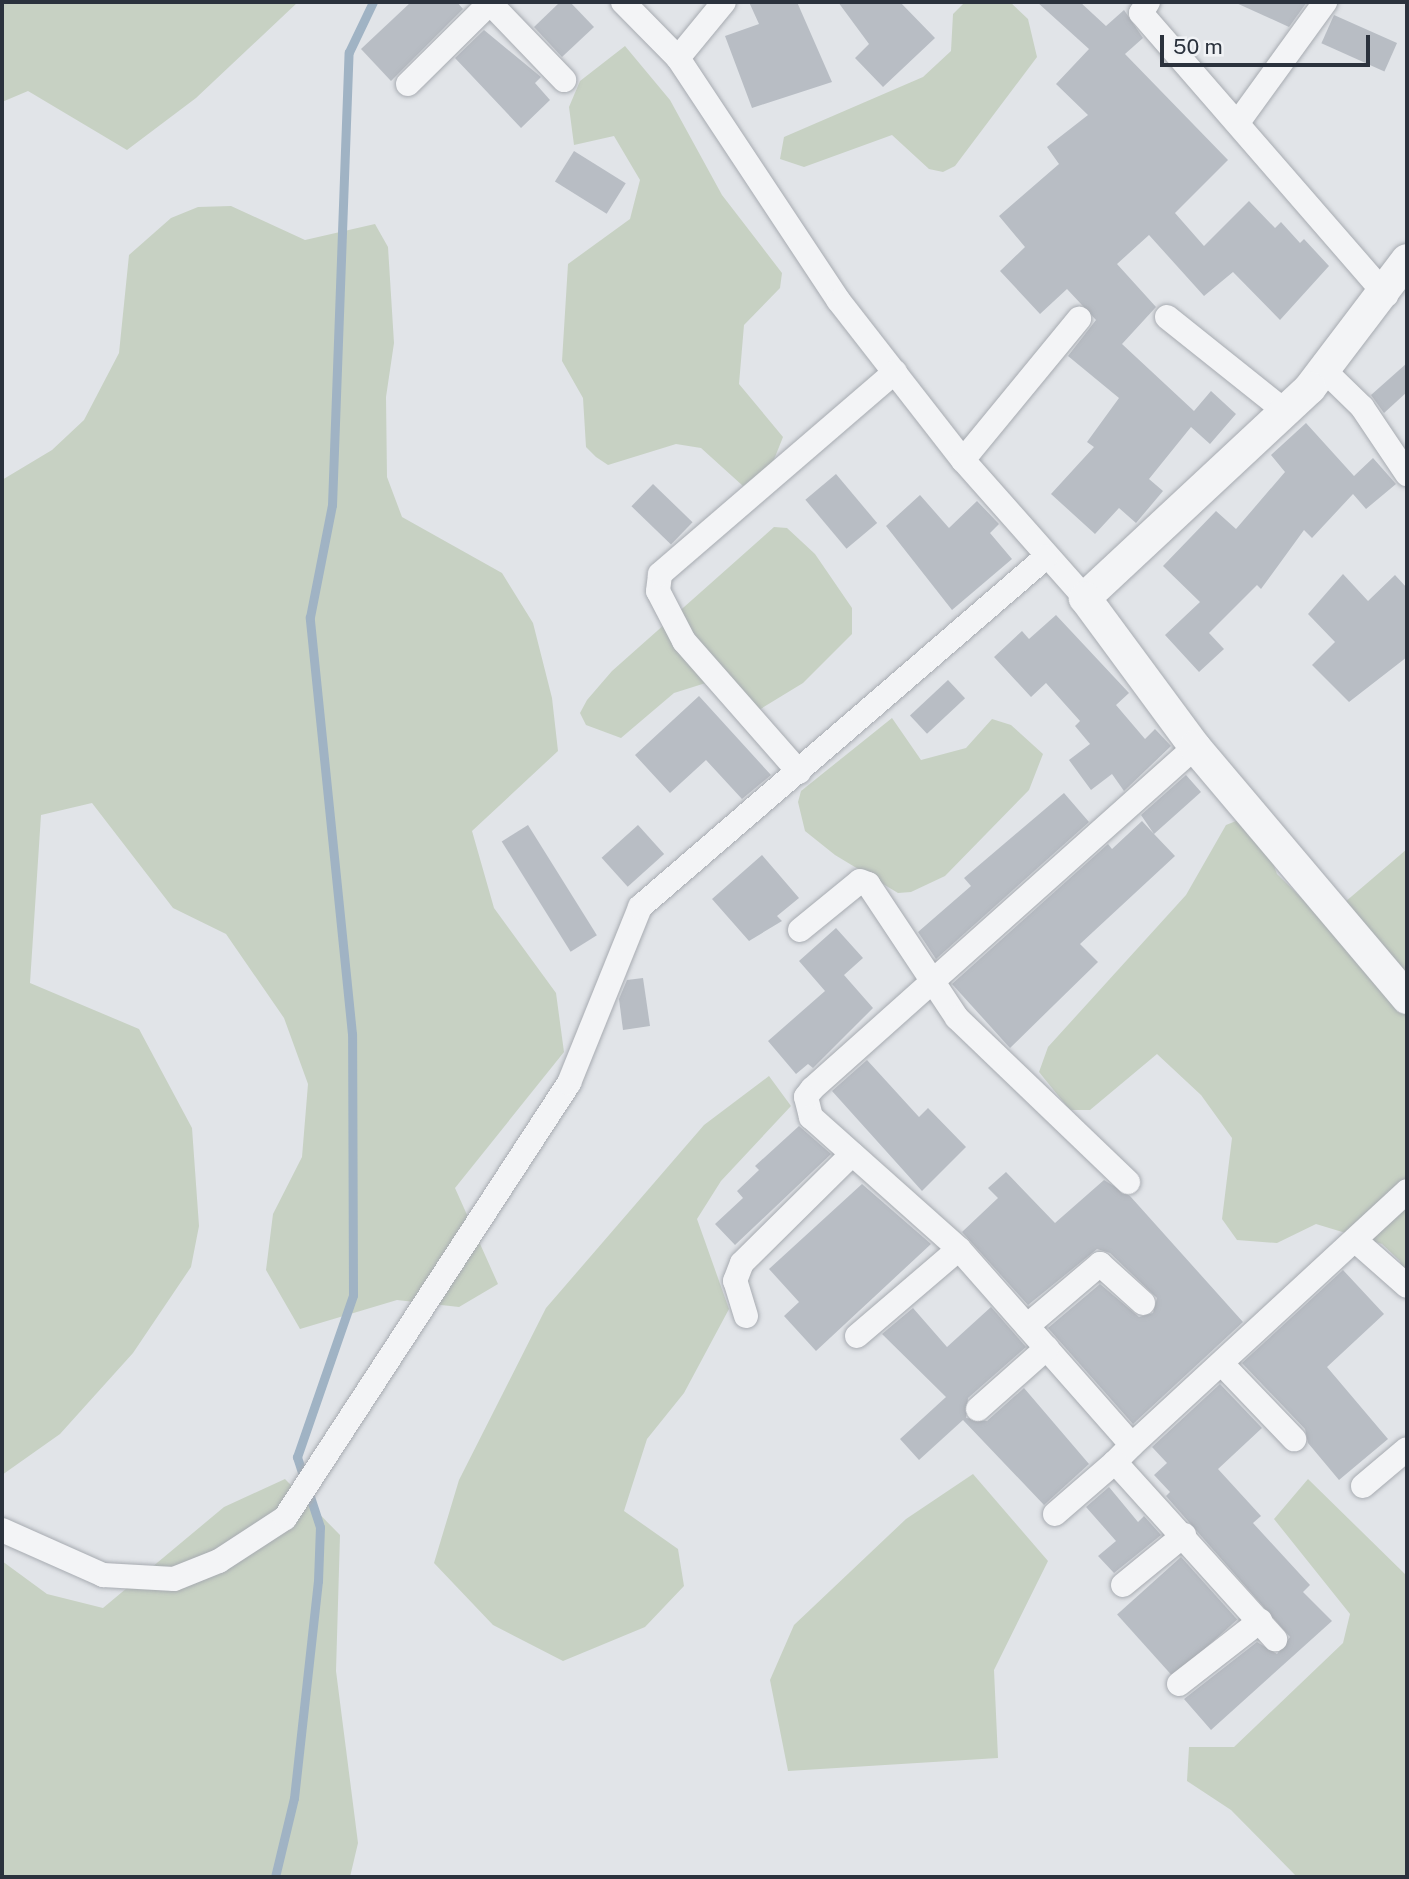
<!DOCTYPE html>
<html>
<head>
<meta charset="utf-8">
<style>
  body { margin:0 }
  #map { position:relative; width:1409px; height:1879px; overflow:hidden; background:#e1e4e8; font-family:"Public Sans",sans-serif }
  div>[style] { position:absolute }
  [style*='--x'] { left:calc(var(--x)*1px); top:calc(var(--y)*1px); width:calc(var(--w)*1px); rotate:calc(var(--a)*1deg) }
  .green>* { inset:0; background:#c7d1c3 }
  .stream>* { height:9px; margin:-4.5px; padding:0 4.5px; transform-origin:4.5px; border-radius:4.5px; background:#a0b3c4 }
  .building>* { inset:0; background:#b8bdc4; transform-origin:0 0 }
  .roads { filter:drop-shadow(0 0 2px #a7abb1) drop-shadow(0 0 2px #a7abb1) }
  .minor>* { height:24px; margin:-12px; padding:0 12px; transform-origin:12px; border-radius:12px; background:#f3f4f6 }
  .tertiary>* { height:32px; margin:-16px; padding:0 16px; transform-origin:16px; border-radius:16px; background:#f3f4f6 }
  span { translate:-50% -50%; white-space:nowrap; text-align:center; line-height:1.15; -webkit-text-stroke:7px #f0f2f5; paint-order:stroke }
  .frame { position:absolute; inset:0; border:4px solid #2b323d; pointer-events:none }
  .scale { position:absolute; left:1160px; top:35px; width:210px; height:32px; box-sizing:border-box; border:4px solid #2b323d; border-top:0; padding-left:9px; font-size:21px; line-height:24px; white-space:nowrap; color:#2b323d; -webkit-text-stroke:5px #f0f2f5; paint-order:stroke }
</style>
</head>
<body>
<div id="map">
  <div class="green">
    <div style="clip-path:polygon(2px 2px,298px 2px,196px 98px,127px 150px,28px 91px,2px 102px)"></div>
    <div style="clip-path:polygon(965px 2px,1010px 2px,1028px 19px,1037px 57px,955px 166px,943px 172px,929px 169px,892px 135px,804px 167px,780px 159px,784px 137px,923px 77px,951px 51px,953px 14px)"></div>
    <div style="clip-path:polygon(625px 46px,670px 100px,722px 195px,782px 273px,780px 288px,744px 325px,739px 384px,783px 437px,773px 462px,743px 486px,701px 448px,676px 444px,608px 465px,596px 457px,586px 447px,583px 398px,562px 361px,568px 264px,630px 219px,640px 180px,614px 136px,574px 145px,569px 107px,580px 81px)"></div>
    <div style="clip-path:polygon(231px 206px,305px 240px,375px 224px,388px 247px,394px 343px,386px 397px,387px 477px,402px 517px,502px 573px,533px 623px,552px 698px,558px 751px,472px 831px,494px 908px,556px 993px,564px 1052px,455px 1188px,498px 1284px,459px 1307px,397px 1300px,300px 1329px,266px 1270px,273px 1214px,302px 1157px,308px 1084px,284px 1018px,226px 934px,173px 908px,92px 803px,41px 815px,30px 983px,139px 1029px,192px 1128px,199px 1226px,191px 1267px,133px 1353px,60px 1434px,2px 1475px,2px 480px,52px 450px,84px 420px,119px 353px,129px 255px,171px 218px,198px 207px)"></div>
    <div style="clip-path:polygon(774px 527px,787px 528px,815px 554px,852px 608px,852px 634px,803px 683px,754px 713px,712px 681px,674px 693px,621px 738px,586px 725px,580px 713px,587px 700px,612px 671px)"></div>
    <div style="clip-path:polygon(892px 718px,921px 760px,966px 748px,992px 719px,1011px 725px,1043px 754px,1029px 790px,945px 876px,911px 892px,898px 893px,835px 855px,805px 831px,798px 802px,801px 791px)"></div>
    <div style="clip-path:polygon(1241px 819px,1268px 850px,1277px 874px,1324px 920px,1407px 849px,1407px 1295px,1400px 1261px,1382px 1244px,1316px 1224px,1277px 1243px,1237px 1240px,1222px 1219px,1232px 1138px,1201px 1095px,1157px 1054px,1090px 1110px,1070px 1110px,1039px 1072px,1048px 1047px,1186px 895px,1226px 825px)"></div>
    <div style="clip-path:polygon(769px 1076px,791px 1106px,721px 1181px,697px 1219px,729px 1309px,684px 1393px,647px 1439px,624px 1511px,678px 1549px,684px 1586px,645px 1627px,563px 1661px,493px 1625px,434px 1563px,459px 1480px,546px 1308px,704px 1125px)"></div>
    <div style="clip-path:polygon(973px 1474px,1048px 1561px,994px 1670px,998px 1758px,788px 1771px,770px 1680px,794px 1625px,906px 1519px)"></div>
    <div style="clip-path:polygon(285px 1479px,340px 1535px,336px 1671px,358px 1843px,350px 1877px,2px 1877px,2px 1561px,47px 1594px,103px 1608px,224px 1507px)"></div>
    <div style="clip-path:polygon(1308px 1479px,1407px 1576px,1407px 1877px,1297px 1877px,1231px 1810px,1187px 1781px,1189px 1747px,1234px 1747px,1343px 1643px,1350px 1614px,1274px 1519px)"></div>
  </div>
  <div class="stream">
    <div style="--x:275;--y:1877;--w:81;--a:-76.5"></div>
    <div style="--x:294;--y:1798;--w:218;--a:-83.7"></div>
    <div style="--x:318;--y:1581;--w:54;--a:-87.9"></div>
    <div style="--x:320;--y:1527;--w:74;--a:-108.2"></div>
    <div style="--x:297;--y:1457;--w:171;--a:-70.9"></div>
    <div style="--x:353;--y:1295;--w:261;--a:-90.2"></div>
    <div style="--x:352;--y:1034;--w:419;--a:-95.8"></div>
    <div style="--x:310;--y:617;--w:114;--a:-78.9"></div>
    <div style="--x:332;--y:505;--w:453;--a:-87.9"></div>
    <div style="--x:349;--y:52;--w:55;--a:-64.4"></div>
  </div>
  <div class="building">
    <div style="clip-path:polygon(411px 2px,457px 2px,463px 9px,391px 81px,361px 49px)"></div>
    <div style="clip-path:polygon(560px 2px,570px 2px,594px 27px,562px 57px,534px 27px)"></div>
    <div style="clip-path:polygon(749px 2px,797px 2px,832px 82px,752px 108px,725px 36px,759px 24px)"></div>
    <div style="clip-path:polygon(838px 2px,900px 2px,935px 38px,883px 87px,855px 58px,869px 44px)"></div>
    <div style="clip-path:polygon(1037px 2px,1080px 2px,1106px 26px,1124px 10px,1143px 38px,1125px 54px,1228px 160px,1175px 213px,1204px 246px,1249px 201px,1275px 228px,1281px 222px,1300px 243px,1304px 239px,1329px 266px,1280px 320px,1233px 272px,1204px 296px,1149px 235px,1117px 264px,1156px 307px,1122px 344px,1194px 411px,1211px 391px,1236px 414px,1210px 444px,1191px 427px,1149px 479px,1163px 491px,1136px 523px,1119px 508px,1095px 534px,1051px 494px,1094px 447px,1087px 442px,1119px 398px,1068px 356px,1096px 320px,1067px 289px,1040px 314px,1000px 271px,1025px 247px,999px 216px,1059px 164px,1047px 147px,1088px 115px,1056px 84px,1089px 49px)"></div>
    <div style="clip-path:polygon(1234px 2px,1307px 2px,1289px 27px)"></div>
    <div style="left:1334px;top:15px;width:69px;height:31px;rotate:24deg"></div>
    <div style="clip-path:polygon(484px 30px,541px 77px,535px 83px,550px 100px,521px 128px,455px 58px)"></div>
    <div style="left:574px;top:151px;width:61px;height:36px;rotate:32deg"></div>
    <div style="clip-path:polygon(1407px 363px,1407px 392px,1384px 413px,1371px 395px)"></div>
    <div style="clip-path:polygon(1306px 423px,1354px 476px,1373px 458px,1396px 484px,1366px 509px,1353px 494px,1312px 538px,1304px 530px,1261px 589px,1257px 585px,1209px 633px,1224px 649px,1199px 672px,1165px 635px,1200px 602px,1163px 566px,1216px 511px,1236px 529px,1285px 472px,1271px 455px)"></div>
    <div style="left:836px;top:474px;width:64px;height:40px;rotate:50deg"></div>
    <div style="left:653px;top:484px;width:55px;height:31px;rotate:44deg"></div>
    <div style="clip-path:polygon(920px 495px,949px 528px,977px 501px,999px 524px,990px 533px,1012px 559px,952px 610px,886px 526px)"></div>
    <div style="clip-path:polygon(1343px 574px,1368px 601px,1395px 575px,1407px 588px,1407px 657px,1349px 702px,1312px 665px,1335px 642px,1308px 614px)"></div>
    <div style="clip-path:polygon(1056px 615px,1129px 693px,1116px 705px,1145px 739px,1155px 729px,1171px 746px,1124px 791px,1112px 774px,1091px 790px,1069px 760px,1090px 744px,1075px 726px,1080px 721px,1046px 683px,1031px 697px,994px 657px,1022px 631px,1029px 639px)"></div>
    <div style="left:948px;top:680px;width:25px;height:52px;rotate:47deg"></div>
    <div style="clip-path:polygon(699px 696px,771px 775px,742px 799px,706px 760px,670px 793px,635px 755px)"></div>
    <div style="clip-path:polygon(1186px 775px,1201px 792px,1154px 834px,1175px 856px,1080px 944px,1098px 962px,1010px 1048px,952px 984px,1108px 844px,1112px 849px,1142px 821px,1154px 834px,1141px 815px)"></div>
    <div style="clip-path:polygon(1064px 793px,1089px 822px,936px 959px,918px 932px,971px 886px,964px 878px)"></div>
    <div style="left:528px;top:825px;width:130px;height:31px;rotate:58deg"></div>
    <div style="left:638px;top:825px;width:39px;height:49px;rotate:48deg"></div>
    <div style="clip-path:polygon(762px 855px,799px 898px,777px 916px,782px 921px,749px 941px,712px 899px)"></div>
    <div style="clip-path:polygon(836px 928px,863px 958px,844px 975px,873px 1008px,813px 1068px,808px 1064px,796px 1074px,768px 1041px,825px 991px,799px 961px)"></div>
    <div style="clip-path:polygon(643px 978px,650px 1026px,623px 1030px,619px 999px,627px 980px)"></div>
    <div style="clip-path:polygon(867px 1060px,919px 1117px,928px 1108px,966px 1147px,922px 1191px,832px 1091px)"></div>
    <div style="clip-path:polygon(799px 1126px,831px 1154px,735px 1245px,715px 1224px,743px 1198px,737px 1191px,759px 1170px,755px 1166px)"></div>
    <div style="clip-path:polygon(1006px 1172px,1055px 1223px,1104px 1180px,1130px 1196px,1243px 1322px,1133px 1424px,1048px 1328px,1100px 1284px,1139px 1317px,1153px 1313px,1157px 1298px,1110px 1253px,1097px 1249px,1028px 1305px,962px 1232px,998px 1198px,988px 1188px)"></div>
    <div style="clip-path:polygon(862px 1184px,931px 1244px,816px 1351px,784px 1316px,799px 1302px,769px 1269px)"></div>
    <div style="clip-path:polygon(1343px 1270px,1384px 1314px,1327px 1367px,1388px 1439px,1339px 1480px,1308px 1443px,1305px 1429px,1242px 1363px)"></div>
    <div style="clip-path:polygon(991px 1307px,1026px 1347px,968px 1398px,966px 1418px,987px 1421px,1024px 1388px,1089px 1464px,1044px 1505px,963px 1420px,919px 1460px,900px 1439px,946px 1397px,882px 1334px,913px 1308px,947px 1347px)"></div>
    <div style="clip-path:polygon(1220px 1384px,1262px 1428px,1218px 1469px,1261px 1516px,1253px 1523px,1310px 1585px,1303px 1592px,1332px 1621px,1211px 1730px,1184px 1699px,1257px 1642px,1277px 1654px,1290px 1637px,1166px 1496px,1170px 1492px,1154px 1475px,1167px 1463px,1152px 1447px)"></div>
    <div style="clip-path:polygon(1109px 1487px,1138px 1522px,1144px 1516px,1161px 1535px,1114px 1573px,1098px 1556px,1116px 1541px,1086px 1507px)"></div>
    <div style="left:1181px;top:1557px;width:84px;height:86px;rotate:48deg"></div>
  </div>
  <div class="roads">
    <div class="minor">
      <div style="--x:623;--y:2;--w:78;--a:45.5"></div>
      <div style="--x:678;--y:58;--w:291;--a:56.5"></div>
      <div style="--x:839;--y:301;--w:202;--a:52.1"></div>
      <div style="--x:963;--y:460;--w:184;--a:48.5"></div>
      <div style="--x:1148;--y:2;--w:13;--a:122"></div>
      <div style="--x:1141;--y:13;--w:374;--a:49"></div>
      <div style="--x:490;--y:3;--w:107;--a:46.1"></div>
      <div style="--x:678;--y:58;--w:72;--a:-50.6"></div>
      <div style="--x:408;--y:84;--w:117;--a:-44.7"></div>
      <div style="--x:1239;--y:121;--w:147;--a:-54.1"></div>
      <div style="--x:1167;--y:317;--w:152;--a:38.6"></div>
      <div style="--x:1325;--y:371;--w:52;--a:44.2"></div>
      <div style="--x:1362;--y:407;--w:81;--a:56.1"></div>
      <div style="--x:963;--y:460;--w:183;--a:-50.6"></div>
      <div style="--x:1195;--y:747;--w:513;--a:138.24"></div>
      <div style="--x:812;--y:1089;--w:10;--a:127"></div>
      <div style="--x:806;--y:1097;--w:21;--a:76"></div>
      <div style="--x:811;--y:1117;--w:198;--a:41.7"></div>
      <div style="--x:959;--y:1249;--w:261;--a:48.6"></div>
      <div style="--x:1132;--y:1445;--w:374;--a:-42.7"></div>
      <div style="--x:799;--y:772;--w:174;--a:-131.3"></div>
      <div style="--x:684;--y:641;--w:56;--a:-117.5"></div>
      <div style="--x:658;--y:591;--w:17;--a:-83"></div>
      <div style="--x:660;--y:574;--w:310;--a:-40.7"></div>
      <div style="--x:800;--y:930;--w:77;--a:-39.2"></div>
      <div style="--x:860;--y:881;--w:9;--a:21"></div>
      <div style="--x:868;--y:884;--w:161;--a:56.4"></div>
      <div style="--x:957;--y:1018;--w:237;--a:43.8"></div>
      <div style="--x:1356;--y:1241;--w:68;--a:41.4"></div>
      <div style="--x:746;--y:1316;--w:37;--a:-107"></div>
      <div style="--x:735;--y:1281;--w:19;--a:-69"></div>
      <div style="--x:742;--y:1263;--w:155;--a:-44.7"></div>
      <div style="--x:1027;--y:1326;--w:96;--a:-40.3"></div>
      <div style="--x:1100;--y:1264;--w:58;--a:42.2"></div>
      <div style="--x:857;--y:1336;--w:134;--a:-40.5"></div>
      <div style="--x:1223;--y:1365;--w:103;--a:46.2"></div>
      <div style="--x:978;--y:1409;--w:92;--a:-41.5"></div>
      <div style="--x:1132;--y:1445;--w:24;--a:135"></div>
      <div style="--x:1115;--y:1462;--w:239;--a:47.9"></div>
      <div style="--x:1363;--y:1486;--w:57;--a:-40.1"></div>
      <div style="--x:1055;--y:1514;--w:79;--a:-40.9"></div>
      <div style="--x:2;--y:1530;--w:111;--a:24"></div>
      <div style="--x:103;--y:1575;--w:71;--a:3.2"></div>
      <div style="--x:174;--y:1579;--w:48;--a:-21.8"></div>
      <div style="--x:219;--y:1561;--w:79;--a:-33.1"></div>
      <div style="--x:285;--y:1518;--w:520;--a:-56.86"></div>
      <div style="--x:569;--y:1083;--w:190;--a:-68"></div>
      <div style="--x:640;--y:907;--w:536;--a:-40.76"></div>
      <div style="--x:1123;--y:1585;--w:79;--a:-39.3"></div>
      <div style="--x:1179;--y:1684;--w:103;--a:-37.9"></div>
    </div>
    <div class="tertiary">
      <div style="--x:1407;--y:260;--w:161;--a:127.2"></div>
      <div style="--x:1310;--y:388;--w:308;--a:137"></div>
      <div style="--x:1085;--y:598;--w:185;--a:53.6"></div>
      <div style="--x:1195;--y:747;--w:329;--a:49.8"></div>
    </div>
  </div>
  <div class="frame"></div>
  <div class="scale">50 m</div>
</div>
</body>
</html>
